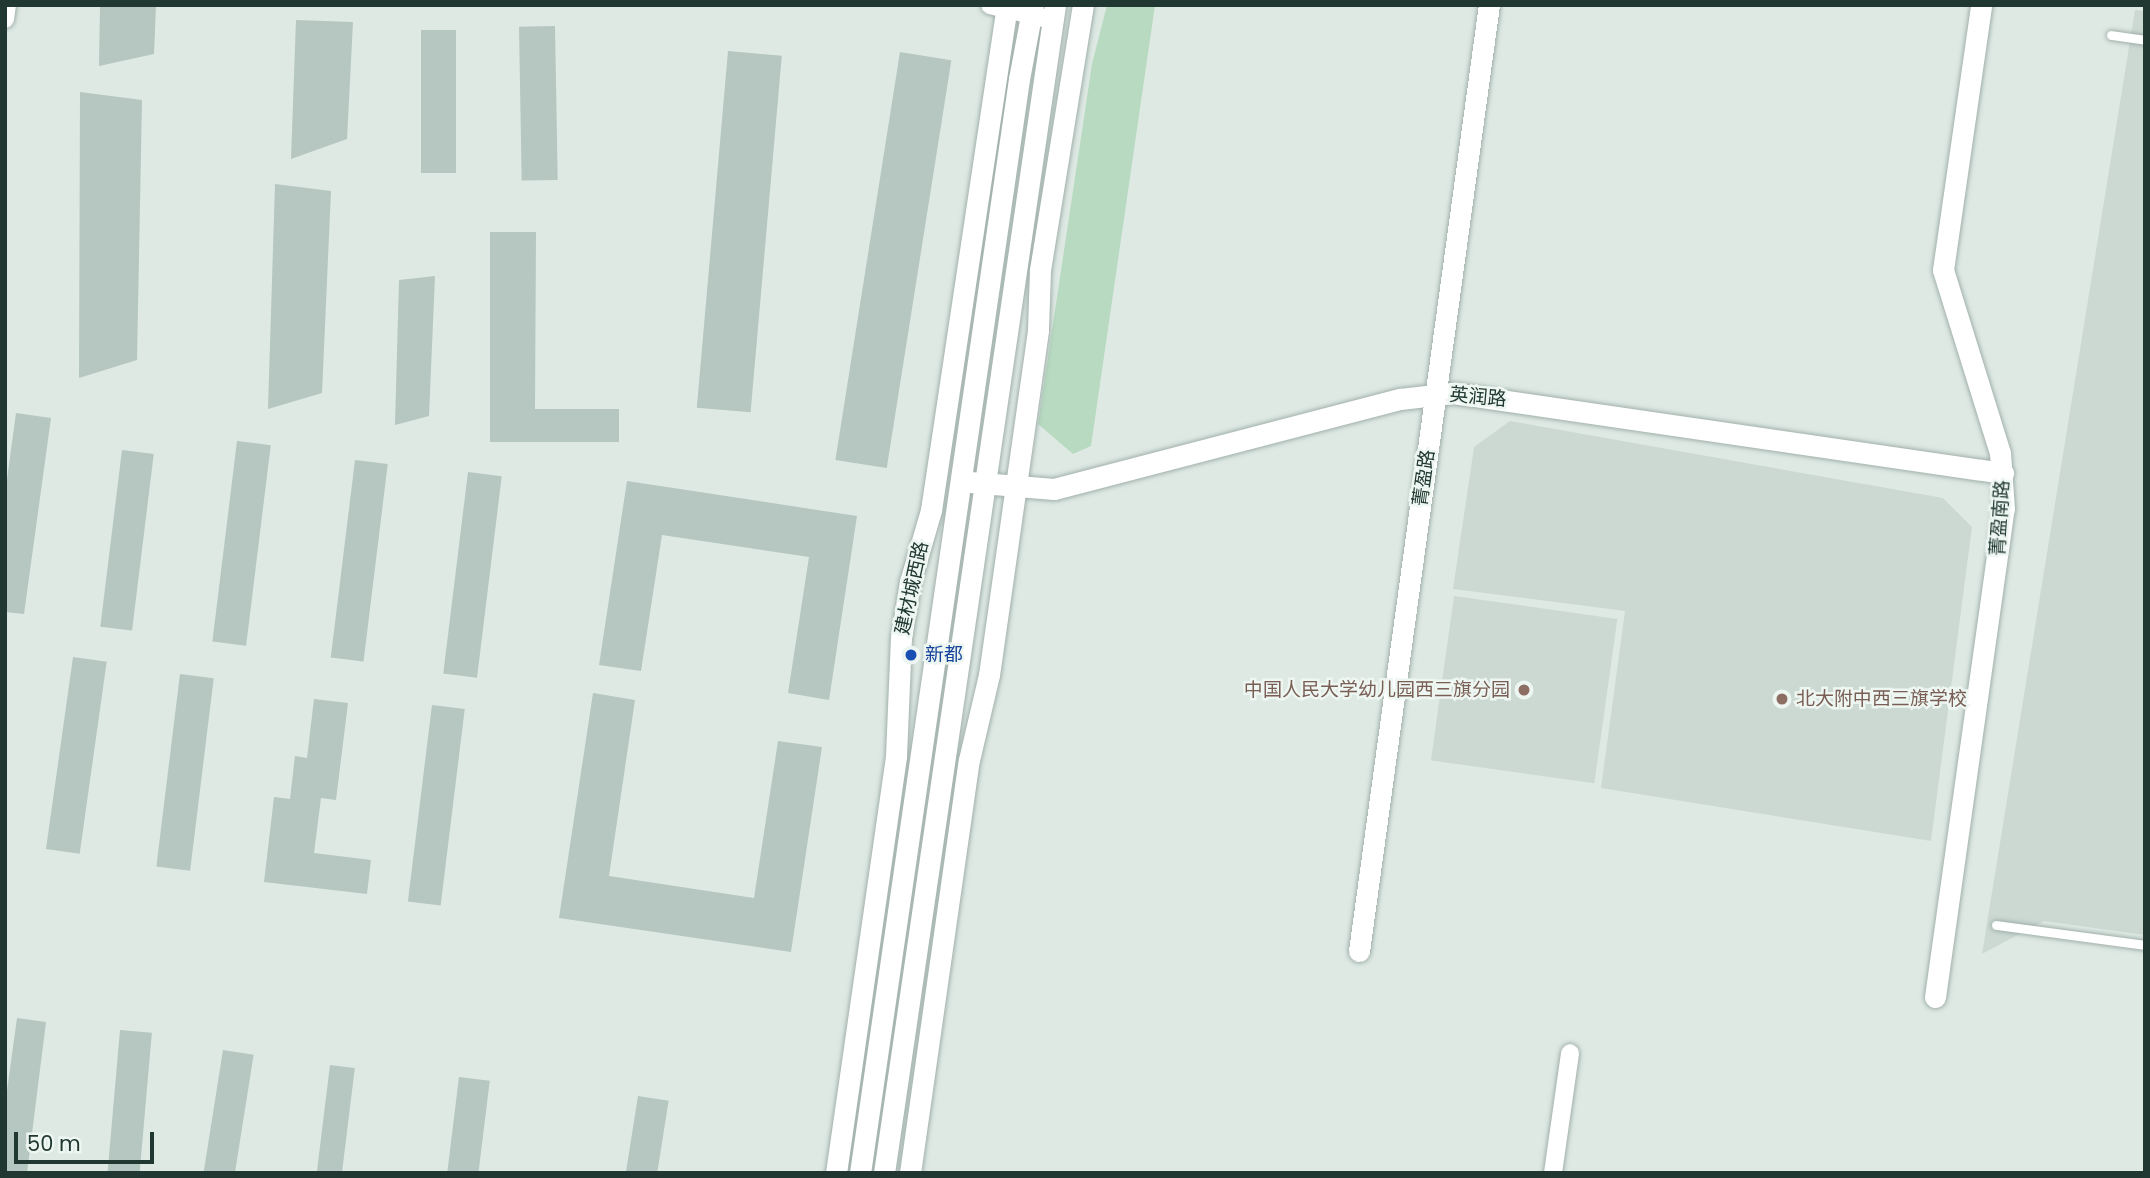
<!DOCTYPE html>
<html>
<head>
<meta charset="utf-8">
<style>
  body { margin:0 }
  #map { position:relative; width:2150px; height:1178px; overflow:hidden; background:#dee9e4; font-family:Poppins,"Noto Sans SC",sans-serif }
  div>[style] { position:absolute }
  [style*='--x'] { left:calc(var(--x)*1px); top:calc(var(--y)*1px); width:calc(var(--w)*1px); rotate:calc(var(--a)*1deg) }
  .built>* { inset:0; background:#ccd9d3; transform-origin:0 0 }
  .green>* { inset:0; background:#b7dac0 }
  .building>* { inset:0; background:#b6c6c0; transform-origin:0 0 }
  .roads { filter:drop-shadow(0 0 2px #a1b0ab) drop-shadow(0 0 2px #a1b0ab) }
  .lane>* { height:9px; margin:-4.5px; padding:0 4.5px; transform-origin:4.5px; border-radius:4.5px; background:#fff }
  .street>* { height:18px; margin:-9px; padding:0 9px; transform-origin:9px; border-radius:9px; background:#fff }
  .secondary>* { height:21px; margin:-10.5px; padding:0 10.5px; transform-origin:10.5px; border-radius:10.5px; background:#fff }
  .dots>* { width:19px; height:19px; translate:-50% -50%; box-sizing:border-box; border:4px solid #eef6f2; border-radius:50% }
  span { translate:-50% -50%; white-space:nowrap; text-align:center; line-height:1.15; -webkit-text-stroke:5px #eef6f2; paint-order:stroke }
  .street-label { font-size:19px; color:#203831 }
  .transit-label { font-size:19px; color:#164399 }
  .left { translate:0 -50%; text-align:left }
  .education-label { font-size:19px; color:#785e54 }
  .right { translate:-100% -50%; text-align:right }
  .frame { position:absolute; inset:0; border:7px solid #203831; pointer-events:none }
  .scale { position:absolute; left:14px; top:1132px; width:140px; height:32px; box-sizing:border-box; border:4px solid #203831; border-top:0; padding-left:9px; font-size:21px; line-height:24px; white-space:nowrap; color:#203831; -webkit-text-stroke:5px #eef6f2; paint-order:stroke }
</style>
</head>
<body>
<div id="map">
  <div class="built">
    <div style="clip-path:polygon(2135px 10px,2145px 11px,2145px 935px,2044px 921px,1982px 954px)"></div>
    <div style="clip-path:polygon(1510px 421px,1943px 498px,1972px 527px,1931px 841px,1601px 788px,1625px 611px,1453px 589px,1474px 447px)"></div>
    <div style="left:1454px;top:596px;width:165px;height:166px;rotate:8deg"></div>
  </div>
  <div class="green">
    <div style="clip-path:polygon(1107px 5px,1155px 5px,1091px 446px,1073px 454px,1038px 424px,1092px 64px)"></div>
  </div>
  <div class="building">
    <div style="clip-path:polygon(100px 5px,156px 5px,154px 54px,99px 66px)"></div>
    <div style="clip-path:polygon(296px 20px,353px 22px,347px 139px,291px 159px)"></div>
    <div style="left:555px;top:26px;width:154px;height:36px;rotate:89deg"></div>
    <div style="left:421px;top:30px;width:35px;height:143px"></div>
    <div style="left:728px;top:51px;width:54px;height:358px;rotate:5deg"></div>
    <div style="left:900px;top:52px;width:52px;height:413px;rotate:9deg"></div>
    <div style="clip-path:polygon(80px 92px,142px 100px,137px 360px,79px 378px)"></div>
    <div style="clip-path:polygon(275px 184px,331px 191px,322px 393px,268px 409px)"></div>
    <div style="clip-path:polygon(490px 232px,536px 232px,535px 409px,619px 409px,619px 442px,490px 442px)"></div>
    <div style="clip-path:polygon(435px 276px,429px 416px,395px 425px,399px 280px)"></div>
    <div style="clip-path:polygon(16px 413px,51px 418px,24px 614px,5px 612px,5px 494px)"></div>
    <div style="left:237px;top:441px;width:34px;height:202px;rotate:7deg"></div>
    <div style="left:122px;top:450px;width:32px;height:178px;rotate:7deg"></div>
    <div style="left:355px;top:460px;width:33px;height:199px;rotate:7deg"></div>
    <div style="left:468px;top:472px;width:34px;height:203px;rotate:7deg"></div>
    <div style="clip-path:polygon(627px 481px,857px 516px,829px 700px,788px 693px,809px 557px,662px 535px,641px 671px,599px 665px)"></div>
    <div style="left:73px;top:657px;width:34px;height:194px;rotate:8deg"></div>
    <div style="left:180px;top:674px;width:34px;height:194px;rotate:7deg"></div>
    <div style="clip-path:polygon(593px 693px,635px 700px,609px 876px,754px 898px,778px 741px,822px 747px,791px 952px,559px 918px)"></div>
    <div style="clip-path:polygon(314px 699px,348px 703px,336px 800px,321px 798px,314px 853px,371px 860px,367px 894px,264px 882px,274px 797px,290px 799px,295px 756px,307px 758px)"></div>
    <div style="left:432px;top:705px;width:33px;height:198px;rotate:7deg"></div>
    <div style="clip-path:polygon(17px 1018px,46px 1022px,27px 1173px,5px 1173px,5px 1105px)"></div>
    <div style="left:120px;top:1030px;width:32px;height:144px;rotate:5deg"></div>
    <div style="left:223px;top:1050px;width:31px;height:124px;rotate:9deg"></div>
    <div style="left:330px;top:1065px;width:25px;height:109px;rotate:7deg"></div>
    <div style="left:459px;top:1077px;width:31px;height:97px;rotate:7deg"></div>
    <div style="left:638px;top:1096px;width:31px;height:78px;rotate:9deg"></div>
  </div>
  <div class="roads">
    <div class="lane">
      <div style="--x:2111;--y:35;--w:34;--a:8"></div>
      <div style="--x:1996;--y:925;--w:150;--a:7.6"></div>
    </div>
    <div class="street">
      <div style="--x:990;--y:5;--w:56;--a:13.5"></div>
      <div style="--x:5;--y:19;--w:14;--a:-82"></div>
      <div style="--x:1553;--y:1173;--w:121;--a:-81.9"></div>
    </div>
    <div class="secondary">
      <div style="--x:970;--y:482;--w:84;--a:4.8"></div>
      <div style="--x:1054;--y:489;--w:358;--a:-14.6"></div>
      <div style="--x:1400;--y:399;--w:53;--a:-6.5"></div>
      <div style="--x:1453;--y:393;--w:556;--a:8.28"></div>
      <div style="--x:1359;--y:951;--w:955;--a:-82.18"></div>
      <div style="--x:1935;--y:997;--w:493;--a:-82"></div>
      <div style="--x:2004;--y:509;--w:56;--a:-94.1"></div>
      <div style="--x:2000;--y:453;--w:192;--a:-107.3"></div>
      <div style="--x:1943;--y:270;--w:268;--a:-81.8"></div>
      <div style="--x:836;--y:1173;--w:421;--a:-81.8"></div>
      <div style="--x:896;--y:756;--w:118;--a:-87.6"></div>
      <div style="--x:901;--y:638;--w:57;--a:-80.9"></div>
      <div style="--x:910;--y:582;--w:75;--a:-73.7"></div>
      <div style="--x:931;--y:510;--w:511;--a:-81.44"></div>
      <div style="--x:860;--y:1173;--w:1105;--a:-81.73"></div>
      <div style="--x:1019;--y:79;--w:75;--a:-79.3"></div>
      <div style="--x:884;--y:1173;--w:1180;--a:-81.67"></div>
      <div style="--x:910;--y:1173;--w:417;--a:-81.9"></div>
      <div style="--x:969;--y:760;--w:87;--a:-76.8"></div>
      <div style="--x:989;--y:675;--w:348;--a:-81.9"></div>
      <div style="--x:1038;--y:330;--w:60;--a:-88.1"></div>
      <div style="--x:1040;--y:270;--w:268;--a:-80.8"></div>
    </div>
  </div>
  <div class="dots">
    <div style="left:911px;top:655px;background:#1a4fb4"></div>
    <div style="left:1524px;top:690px;background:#8d6e63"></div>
    <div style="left:1782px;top:699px;background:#8d6e63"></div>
  </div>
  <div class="street-label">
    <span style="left:1478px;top:397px;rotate:5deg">英润路</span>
    <span style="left:1424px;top:478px;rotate:-82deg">菁盈路</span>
    <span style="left:2000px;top:518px;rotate:-86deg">菁盈南路</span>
    <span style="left:912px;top:588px;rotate:-78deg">建材城西路</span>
  </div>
  <div class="transit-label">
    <span class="left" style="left:925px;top:655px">新都</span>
  </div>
  <div class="education-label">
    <span class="right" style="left:1510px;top:690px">中国人民大学幼儿园西三旗分园</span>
    <span class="left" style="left:1796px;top:699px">北大附中西三旗学校</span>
  </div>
  <div class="frame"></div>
  <div class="scale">50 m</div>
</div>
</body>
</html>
